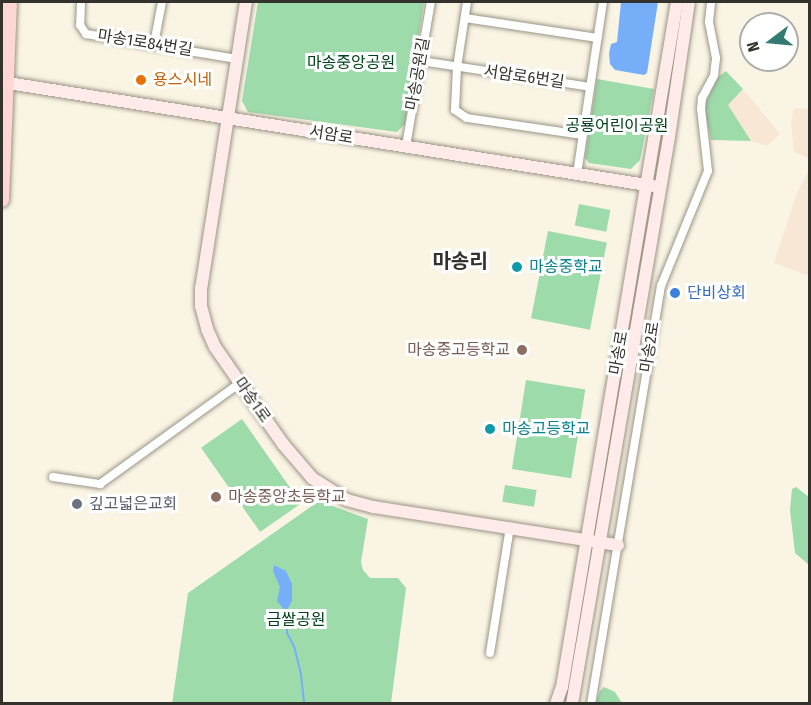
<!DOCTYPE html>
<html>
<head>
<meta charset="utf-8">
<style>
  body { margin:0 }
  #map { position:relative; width:811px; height:705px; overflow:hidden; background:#faf4e4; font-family:"Fira Sans Condensed","Noto Sans KR",sans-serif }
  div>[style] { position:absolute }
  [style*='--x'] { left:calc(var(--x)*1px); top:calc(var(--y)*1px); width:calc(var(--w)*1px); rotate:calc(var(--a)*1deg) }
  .industrial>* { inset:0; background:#f9e7d6 }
  .green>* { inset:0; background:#9ddbab; transform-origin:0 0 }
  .water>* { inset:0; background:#76aff8 }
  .stream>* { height:2px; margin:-1px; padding:0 1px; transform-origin:1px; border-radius:1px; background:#76aff8 }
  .roads { filter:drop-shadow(0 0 2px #9a9586) drop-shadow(0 0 2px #9a9586) }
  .street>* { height:8px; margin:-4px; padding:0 4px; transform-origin:4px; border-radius:4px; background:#fff }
  .secondary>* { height:12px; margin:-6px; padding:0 6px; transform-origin:6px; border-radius:6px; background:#ffeaea }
  .primary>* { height:14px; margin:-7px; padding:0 7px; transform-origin:7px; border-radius:7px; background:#fed6d4 }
  .dots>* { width:16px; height:16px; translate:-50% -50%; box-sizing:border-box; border:3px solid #fff; border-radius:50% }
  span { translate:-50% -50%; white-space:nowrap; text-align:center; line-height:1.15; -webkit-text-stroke:6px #fff; paint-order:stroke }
  .street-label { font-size:16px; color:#34322c }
  .park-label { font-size:16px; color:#00421b }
  .food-label { font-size:16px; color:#c56008 }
  .left { translate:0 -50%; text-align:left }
  .culture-label { font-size:16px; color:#0d838f }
  .shop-label { font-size:16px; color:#366cbe }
  .education-label { font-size:16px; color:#785e54 }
  .right { translate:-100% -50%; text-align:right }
  .worship-label { font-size:16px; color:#5b616d }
  .quarter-label { font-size:20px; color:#34322c; font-weight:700 }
  .frame { position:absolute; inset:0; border:3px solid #34322c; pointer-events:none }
  .north { position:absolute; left:739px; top:12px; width:60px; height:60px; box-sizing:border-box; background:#fff; border:2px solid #aeadab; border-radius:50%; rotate:254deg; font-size:16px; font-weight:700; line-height:24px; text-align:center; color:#34322c }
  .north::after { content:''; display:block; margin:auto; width:21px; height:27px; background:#337a72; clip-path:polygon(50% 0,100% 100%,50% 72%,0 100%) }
</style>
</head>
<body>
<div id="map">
  <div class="industrial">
    <div style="clip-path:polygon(743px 89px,780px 134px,767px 146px,751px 141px,727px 105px)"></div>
    <div style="clip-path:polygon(809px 108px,810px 108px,809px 159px,794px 152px,791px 123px,794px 109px)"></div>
    <div style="clip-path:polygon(809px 169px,809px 276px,774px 263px,797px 193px)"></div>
  </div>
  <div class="green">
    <div style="clip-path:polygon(258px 2px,424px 2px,405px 124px,397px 132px,248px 112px,242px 101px)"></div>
    <div style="clip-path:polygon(726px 71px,743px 89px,728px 105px,751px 141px,711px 140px,705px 113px,706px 102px,718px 77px)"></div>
    <div style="clip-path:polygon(597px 79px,654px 89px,640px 160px,631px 169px,589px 163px,585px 158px)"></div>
    <div style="left:579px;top:204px;width:32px;height:22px;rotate:11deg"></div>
    <div style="left:548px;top:231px;width:60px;height:89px;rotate:11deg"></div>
    <div style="left:526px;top:380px;width:60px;height:90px;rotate:9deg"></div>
    <div style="left:242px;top:419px;width:103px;height:50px;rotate:55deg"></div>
    <div style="left:505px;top:485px;width:32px;height:17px;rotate:9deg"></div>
    <div style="clip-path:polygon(796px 487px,809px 497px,809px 565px,795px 553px,790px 510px,792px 489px)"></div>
    <div style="clip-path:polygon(319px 501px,368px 519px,361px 562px,363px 570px,370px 578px,398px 578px,406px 588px,391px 703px,172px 704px,188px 593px)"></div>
    <div style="clip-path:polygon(604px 687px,615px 692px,622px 703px,596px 703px,600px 691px)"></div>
  </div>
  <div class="water">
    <div style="clip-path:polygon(621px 2px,658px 2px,647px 73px,644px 75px,615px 70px,610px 64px,609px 53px,611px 44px,617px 42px)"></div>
    <div style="clip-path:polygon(274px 565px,286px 571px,292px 584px,292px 601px,286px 612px,277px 601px,280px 587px,273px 571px)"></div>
  </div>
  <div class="stream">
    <div style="--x:287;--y:609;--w:24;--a:90"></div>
    <div style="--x:287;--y:633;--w:15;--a:62"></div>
    <div style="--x:294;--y:646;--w:29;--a:76"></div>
    <div style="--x:301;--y:674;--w:30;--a:84"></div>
  </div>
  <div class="roads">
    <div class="street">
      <div style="--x:81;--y:2;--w:23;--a:92"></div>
      <div style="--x:80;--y:25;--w:11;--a:56"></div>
      <div style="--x:86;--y:34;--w:153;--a:9.4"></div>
      <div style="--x:467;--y:2;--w:66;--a:98.7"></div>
      <div style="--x:457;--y:67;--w:43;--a:92.7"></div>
      <div style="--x:455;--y:110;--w:14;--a:34"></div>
      <div style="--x:467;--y:118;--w:116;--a:8.4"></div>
      <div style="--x:465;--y:18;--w:134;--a:8.6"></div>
      <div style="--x:154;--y:44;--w:43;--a:-79.2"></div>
      <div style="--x:421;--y:61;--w:171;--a:8.7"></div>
      <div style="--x:406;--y:146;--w:146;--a:-80.2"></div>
      <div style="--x:577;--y:174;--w:174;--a:-81.4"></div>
      <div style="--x:53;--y:477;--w:48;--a:8.5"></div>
      <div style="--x:100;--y:484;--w:173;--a:-35.8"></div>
      <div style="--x:490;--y:653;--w:128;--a:-81"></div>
      <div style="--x:591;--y:704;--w:424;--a:-80.5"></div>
      <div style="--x:661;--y:286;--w:124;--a:-67.8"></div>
      <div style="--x:708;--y:171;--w:62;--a:-96.4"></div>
      <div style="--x:701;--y:109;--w:11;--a:-85"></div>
      <div style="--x:702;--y:98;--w:26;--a:-62"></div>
      <div style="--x:714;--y:75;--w:17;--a:-83"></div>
      <div style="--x:716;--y:58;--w:37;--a:-101"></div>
      <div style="--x:709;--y:22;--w:20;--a:-84"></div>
    </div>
    <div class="secondary">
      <div style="--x:246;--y:2;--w:290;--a:98.9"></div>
      <div style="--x:201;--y:288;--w:18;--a:90"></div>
      <div style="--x:201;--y:306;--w:24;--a:75"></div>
      <div style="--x:207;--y:329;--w:20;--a:66"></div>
      <div style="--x:215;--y:347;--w:44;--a:55.2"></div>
      <div style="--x:240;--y:383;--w:75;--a:54.8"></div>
      <div style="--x:283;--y:444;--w:45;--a:49.5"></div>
      <div style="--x:312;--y:478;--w:41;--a:32.2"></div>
      <div style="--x:347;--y:500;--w:28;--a:15"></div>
      <div style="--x:374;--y:507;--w:247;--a:8.9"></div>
      <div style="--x:2;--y:82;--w:659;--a:9.08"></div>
      <div style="--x:556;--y:704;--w:18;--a:-71"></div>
      <div style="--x:562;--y:687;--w:695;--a:-80.47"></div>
      <div style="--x:572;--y:704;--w:575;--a:-80.29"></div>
      <div style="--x:669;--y:137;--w:136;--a:-81.6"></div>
    </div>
    <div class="primary">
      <div style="--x:2;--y:200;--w:198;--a:-87.7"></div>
    </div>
  </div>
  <div class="dots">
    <div style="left:141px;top:80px;background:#e8710a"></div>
    <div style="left:517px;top:267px;background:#0f9aa8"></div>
    <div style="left:675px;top:293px;background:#3f7fe0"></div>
    <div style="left:522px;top:350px;background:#8d6e63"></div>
    <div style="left:490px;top:429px;background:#0f9aa8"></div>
    <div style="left:216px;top:497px;background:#8d6e63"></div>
    <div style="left:77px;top:504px;background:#6b7280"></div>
  </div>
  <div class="street-label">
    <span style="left:145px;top:43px;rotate:9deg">마송1로84번길</span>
    <span style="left:418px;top:74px;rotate:-80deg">마송공원길</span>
    <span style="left:524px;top:77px;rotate:8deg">서암로6번길</span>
    <span style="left:331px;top:135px;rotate:9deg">서암로</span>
    <span style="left:650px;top:347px;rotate:-81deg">마송2로</span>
    <span style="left:619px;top:353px;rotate:-80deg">마송로</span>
    <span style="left:252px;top:400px;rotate:55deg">마송1로</span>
  </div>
  <div class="park-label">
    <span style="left:351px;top:63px">마송중앙공원</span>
    <span style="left:617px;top:126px">공룡어린이공원</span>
    <span style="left:296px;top:620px">금쌀공원</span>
  </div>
  <div class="food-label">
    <span class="left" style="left:153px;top:80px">용스시네</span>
  </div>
  <div class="culture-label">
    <span class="left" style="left:529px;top:267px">마송중학교</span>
    <span class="left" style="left:502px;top:429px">마송고등학교</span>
  </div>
  <div class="shop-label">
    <span class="left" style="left:687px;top:293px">단비상회</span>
  </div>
  <div class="education-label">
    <span class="right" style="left:510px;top:350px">마송중고등학교</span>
    <span class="left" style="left:228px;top:497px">마송중앙초등학교</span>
  </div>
  <div class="worship-label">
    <span class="left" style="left:89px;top:504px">깊고넓은교회</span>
  </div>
  <div class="quarter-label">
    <span style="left:460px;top:261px">마송리</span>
  </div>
  <div class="frame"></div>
  <div class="north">N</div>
</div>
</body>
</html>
